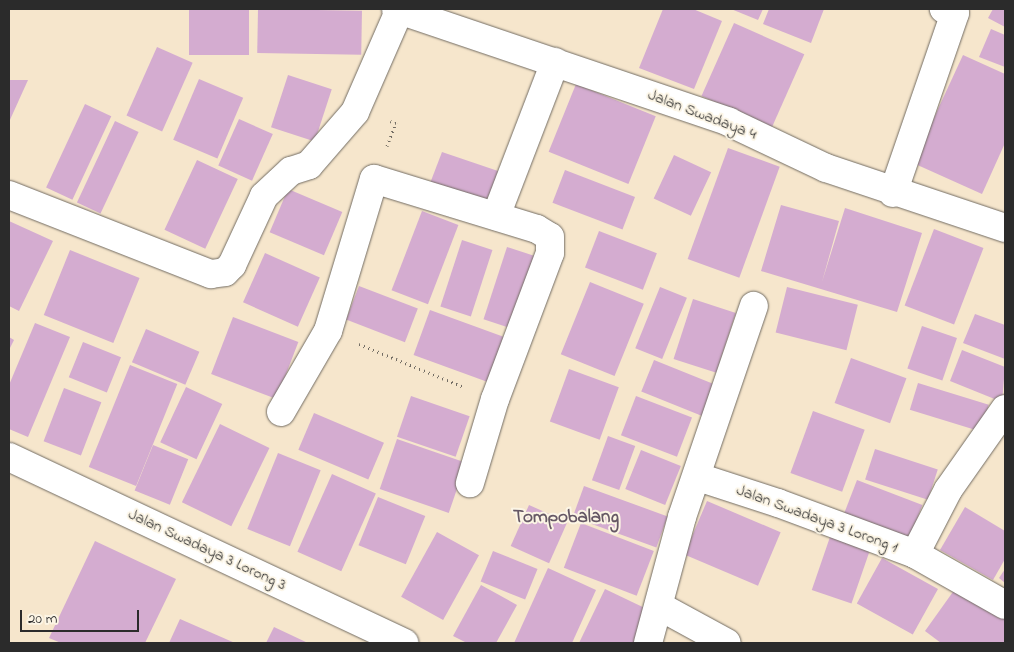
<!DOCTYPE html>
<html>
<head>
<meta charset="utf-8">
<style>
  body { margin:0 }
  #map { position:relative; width:1014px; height:652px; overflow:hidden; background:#f6e6cc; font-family:"Indie Flower",sans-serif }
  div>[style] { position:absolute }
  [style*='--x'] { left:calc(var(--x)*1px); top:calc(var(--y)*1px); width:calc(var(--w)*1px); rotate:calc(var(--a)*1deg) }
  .building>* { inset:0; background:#d4acd0; transform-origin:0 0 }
  .path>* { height:3px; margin-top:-1.5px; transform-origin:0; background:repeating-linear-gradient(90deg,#726c63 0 1px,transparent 0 5px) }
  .roads { filter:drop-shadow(0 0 1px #726c63) drop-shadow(0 0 1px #726c63) }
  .street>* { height:28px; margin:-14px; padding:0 14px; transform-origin:14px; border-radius:14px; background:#fff }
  span { translate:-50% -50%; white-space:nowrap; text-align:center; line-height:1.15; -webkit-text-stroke:4px #fcf5e5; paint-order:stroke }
  .street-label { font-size:16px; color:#2b2b2b }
  .quarter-label { font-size:19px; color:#665865; font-weight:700 }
  .frame { position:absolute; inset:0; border:10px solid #2b2b2b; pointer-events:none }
  .scale { position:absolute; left:20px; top:610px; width:119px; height:22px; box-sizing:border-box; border:2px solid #2b2b2b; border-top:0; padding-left:6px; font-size:15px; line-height:18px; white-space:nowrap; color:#2b2b2b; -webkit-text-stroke:4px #fcf5e5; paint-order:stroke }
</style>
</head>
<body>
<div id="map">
  <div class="building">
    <div style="left:189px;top:9px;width:60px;height:46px"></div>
    <div style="left:258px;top:9px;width:104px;height:44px;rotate:1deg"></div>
    <div style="clip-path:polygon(663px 9px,693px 9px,722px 21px,694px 89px,639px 68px)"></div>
    <div style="clip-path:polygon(731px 9px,763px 9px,758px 20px)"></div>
    <div style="clip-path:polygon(769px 9px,824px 9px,811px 43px,763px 24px)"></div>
    <div style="clip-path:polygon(993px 9px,1005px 9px,1005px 27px,988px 18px)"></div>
    <div style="left:734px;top:23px;width:77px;height:80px;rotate:24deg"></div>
    <div style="clip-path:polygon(991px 29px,1005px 35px,1005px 67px,979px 57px)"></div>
    <div style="left:157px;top:47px;width:39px;height:75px;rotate:24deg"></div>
    <div style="clip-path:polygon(963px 55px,1005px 74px,1005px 143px,982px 194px,913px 163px)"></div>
    <div style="left:288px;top:75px;width:46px;height:55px;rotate:18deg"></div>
    <div style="left:199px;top:79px;width:48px;height:66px;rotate:23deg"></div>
    <div style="clip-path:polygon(9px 80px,28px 80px,9px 122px)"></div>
    <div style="left:576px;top:84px;width:86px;height:73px;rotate:22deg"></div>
    <div style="left:85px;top:104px;width:29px;height:92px;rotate:25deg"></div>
    <div style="left:239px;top:119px;width:37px;height:51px;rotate:24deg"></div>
    <div style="left:115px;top:121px;width:26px;height:90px;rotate:25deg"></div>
    <div style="left:728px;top:148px;width:55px;height:118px;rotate:20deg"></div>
    <div style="clip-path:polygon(442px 152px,498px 171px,485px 213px,429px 186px)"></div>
    <div style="left:674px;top:155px;width:41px;height:48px;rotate:25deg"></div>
    <div style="left:197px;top:160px;width:45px;height:77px;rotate:25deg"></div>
    <div style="left:565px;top:170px;width:75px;height:35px;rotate:21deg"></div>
    <div style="left:288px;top:189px;width:59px;height:47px;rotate:23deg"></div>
    <div style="clip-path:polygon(781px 205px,839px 221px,822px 282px,845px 208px,922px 233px,897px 312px,761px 271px)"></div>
    <div style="left:422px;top:211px;width:39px;height:85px;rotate:21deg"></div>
    <div style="clip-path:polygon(9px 221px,53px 241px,19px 311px,9px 306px)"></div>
    <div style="left:934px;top:229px;width:53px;height:82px;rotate:21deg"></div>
    <div style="left:599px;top:231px;width:62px;height:39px;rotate:21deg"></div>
    <div style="left:462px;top:240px;width:32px;height:70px;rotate:18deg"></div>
    <div style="left:507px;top:247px;width:39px;height:76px;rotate:18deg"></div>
    <div style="left:70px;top:250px;width:75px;height:70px;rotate:22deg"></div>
    <div style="left:265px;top:253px;width:60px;height:54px;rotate:24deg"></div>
    <div style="left:590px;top:282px;width:58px;height:78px;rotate:22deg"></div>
    <div style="left:359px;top:286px;width:63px;height:36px;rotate:21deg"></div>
    <div style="left:660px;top:287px;width:29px;height:66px;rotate:22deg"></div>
    <div style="left:787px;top:287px;width:73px;height:47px;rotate:14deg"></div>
    <div style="left:693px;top:299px;width:45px;height:63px;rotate:18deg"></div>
    <div style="left:430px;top:310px;width:84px;height:48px;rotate:20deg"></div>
    <div style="clip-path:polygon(975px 314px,1005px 325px,1005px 359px,963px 343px)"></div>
    <div style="left:233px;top:317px;width:70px;height:61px;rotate:21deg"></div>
    <div style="clip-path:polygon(35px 323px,70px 337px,28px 437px,9px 429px,9px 385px)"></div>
    <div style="left:922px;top:326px;width:37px;height:45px;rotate:19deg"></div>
    <div style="left:146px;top:329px;width:58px;height:36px;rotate:23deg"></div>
    <div style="clip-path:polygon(9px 337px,14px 340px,9px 350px)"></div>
    <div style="left:83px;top:342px;width:41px;height:38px;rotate:22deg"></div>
    <div style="clip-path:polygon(962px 350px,1005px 367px,1002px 402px,950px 381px)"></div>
    <div style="left:851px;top:358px;width:59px;height:48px;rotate:20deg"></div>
    <div style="left:654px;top:360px;width:69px;height:34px;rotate:22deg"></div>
    <div style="left:130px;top:365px;width:51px;height:110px;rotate:22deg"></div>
    <div style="left:569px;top:369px;width:53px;height:56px;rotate:20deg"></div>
    <div style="left:918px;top:383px;width:74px;height:28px;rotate:17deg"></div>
    <div style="left:186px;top:387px;width:40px;height:61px;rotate:25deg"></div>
    <div style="left:64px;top:388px;width:40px;height:57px;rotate:21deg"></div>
    <div style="left:411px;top:396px;width:62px;height:43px;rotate:19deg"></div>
    <div style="left:636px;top:396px;width:60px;height:42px;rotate:21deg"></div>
    <div style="left:813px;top:411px;width:55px;height:66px;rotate:20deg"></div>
    <div style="left:314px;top:413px;width:76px;height:40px;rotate:23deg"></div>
    <div style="left:220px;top:424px;width:55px;height:87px;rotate:26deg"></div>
    <div style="left:608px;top:436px;width:29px;height:47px;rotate:20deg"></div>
    <div style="left:397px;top:439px;width:73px;height:53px;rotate:19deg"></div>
    <div style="left:153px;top:445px;width:38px;height:49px;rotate:22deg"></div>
    <div style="left:875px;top:449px;width:66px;height:32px;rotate:18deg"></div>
    <div style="left:641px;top:450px;width:43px;height:42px;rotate:22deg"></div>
    <div style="left:278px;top:453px;width:46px;height:82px;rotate:22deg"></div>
    <div style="left:332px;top:474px;width:48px;height:85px;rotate:24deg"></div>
    <div style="left:857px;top:480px;width:70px;height:36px;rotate:21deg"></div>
    <div style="left:584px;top:486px;width:89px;height:33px;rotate:20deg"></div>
    <div style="left:378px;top:497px;width:51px;height:52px;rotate:22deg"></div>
    <div style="left:707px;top:501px;width:80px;height:58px;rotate:23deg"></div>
    <div style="left:529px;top:505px;width:42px;height:45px;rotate:24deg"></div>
    <div style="clip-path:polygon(965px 507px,1005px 531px,1005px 559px,993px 580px,940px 550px)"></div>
    <div style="left:581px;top:523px;width:78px;height:48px;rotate:21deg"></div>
    <div style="left:437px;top:532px;width:48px;height:74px;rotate:29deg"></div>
    <div style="left:830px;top:537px;width:42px;height:56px;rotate:19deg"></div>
    <div style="clip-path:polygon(95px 541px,176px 579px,145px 643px,61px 643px,49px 638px)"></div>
    <div style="left:493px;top:551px;width:48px;height:33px;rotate:22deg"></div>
    <div style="left:882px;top:558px;width:64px;height:52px;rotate:29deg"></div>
    <div style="clip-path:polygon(548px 568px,596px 590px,572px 643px,514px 643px)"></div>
    <div style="clip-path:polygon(1005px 569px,1005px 583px,999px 578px)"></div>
    <div style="clip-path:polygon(960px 582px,1005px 614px,1005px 643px,941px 643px,925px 631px)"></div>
    <div style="clip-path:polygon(481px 585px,517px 605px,496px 643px,467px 643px,453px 636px)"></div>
    <div style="clip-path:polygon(605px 589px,651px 611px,635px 643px,579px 643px)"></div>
    <div style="clip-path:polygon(180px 619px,235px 643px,169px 643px)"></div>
    <div style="clip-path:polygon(274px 627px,308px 643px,266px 643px)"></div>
  </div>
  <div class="path">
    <div style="--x:387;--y:146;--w:25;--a:-69"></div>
    <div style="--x:396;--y:123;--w:6;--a:-162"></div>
    <div style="--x:359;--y:344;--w:113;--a:22.3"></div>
  </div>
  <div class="roads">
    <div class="street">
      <div style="--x:396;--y:9;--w:352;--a:18.7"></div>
      <div style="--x:729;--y:122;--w:107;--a:25.4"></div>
      <div style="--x:826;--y:168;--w:189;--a:18.5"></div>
      <div style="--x:893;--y:193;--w:190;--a:-71"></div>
      <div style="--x:955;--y:13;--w:12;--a:-160"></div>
      <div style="--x:9;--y:195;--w:217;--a:21.4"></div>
      <div style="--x:211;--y:274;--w:14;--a:-8"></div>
      <div style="--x:225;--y:272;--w:10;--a:-45"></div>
      <div style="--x:232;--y:265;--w:76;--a:-65.1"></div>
      <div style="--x:264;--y:196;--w:37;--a:-43"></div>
      <div style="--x:291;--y:171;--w:19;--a:-18"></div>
      <div style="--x:309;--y:165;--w:70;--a:-49"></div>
      <div style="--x:355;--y:112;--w:112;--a:-66.4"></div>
      <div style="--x:496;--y:216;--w:165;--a:-69"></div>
      <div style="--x:281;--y:412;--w:94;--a:-59.9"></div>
      <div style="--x:328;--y:331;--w:159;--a:-73.2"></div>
      <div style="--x:374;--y:179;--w:170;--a:17.1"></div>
      <div style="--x:537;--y:229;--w:15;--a:32"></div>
      <div style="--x:550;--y:237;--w:16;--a:90"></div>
      <div style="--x:550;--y:253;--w:156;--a:110.6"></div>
      <div style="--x:495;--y:399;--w:88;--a:106.6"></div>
      <div style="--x:9;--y:457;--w:437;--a:25.2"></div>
      <div style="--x:698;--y:477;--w:84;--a:18"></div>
      <div style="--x:778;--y:503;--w:146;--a:20.4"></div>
      <div style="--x:915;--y:554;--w:72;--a:-62.7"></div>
      <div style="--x:948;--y:490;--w:99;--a:-54.9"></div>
      <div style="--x:915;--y:554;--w:103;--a:29.5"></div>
      <div style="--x:659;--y:606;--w:77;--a:28.6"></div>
      <div style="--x:648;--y:643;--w:131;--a:-74.9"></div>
      <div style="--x:682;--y:517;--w:223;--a:-71.2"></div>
    </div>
  </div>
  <div class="street-label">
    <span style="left:702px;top:115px;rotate:21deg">Jalan Swadaya 4</span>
    <span style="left:817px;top:519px;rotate:20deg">Jalan Swadaya 3 Lorong 1</span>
    <span style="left:207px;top:550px;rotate:25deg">Jalan Swadaya 3 Lorong 3</span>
  </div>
  <div class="quarter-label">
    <span style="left:566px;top:518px">Tompobalang</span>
  </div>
  <div class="frame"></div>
  <div class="scale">20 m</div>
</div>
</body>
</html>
